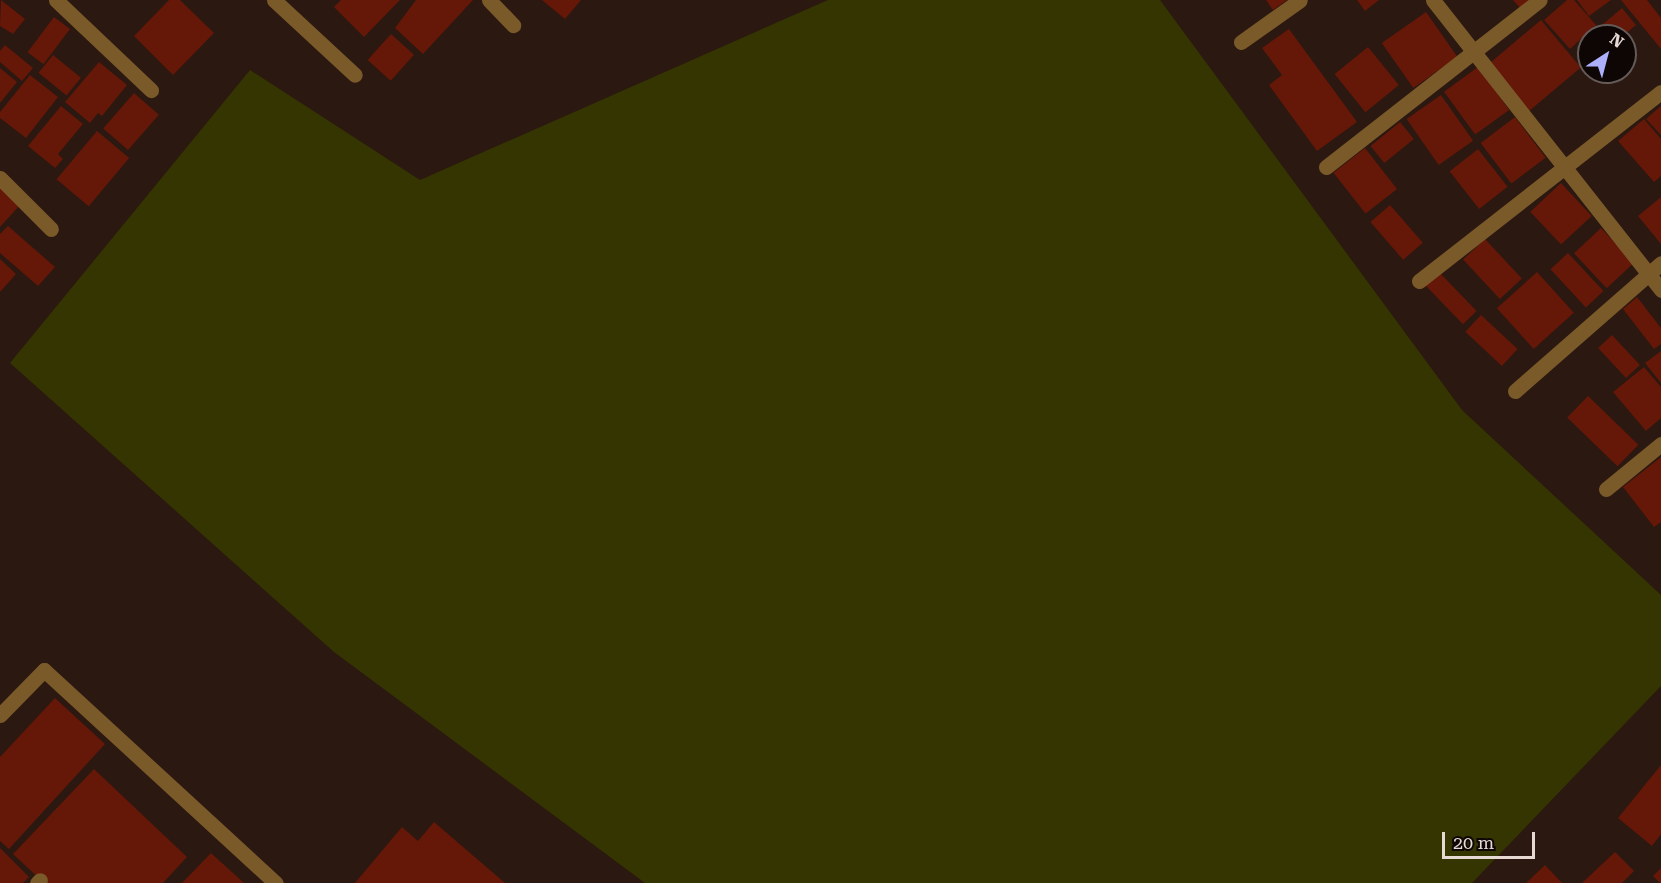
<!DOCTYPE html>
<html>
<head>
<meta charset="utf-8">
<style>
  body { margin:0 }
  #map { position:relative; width:1661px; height:883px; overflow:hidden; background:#2b1810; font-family:"Roboto Serif",serif }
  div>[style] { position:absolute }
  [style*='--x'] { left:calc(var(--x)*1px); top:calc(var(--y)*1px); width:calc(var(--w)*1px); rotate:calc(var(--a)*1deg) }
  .green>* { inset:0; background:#343501 }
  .building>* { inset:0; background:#651708; transform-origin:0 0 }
  .street>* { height:15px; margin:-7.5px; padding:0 7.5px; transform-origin:7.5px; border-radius:7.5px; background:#7b5a2a }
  span { translate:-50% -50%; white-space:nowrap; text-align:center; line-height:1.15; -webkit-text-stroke:6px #0d0604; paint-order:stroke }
  .north { position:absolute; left:1577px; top:24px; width:60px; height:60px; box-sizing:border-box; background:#0d0604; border:2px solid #645a57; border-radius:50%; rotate:36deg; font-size:16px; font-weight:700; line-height:24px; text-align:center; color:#e6d8d3 }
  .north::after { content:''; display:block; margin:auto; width:21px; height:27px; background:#adaffb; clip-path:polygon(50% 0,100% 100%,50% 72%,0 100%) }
  .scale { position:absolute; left:1442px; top:832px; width:93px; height:27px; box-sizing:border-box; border:3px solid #e6d8d3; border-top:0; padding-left:8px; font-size:18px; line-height:21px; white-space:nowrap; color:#e6d8d3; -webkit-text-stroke:4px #0d0604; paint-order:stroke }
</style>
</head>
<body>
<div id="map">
  <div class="green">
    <div style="clip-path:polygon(828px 0,1160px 0,1462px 410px,1661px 595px,1661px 686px,1472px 883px,645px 883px,334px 652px,10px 363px,250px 70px,420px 180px)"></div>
  </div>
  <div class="building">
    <div style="clip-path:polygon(1px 0,25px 19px,13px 34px,0 26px)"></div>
    <div style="clip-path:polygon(169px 0,180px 0,214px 33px,173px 75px,134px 36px)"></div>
    <div style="clip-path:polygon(341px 0,400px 0,364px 37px,334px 7px)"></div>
    <div style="clip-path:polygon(416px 0,473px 0,423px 54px,395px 28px)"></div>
    <div style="clip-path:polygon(542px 0,581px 0,565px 19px)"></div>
    <div style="clip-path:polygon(1266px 0,1287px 0,1273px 10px)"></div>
    <div style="clip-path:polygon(1357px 0,1379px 0,1365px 11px)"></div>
    <div style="clip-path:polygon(1513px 0,1530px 0,1520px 8px)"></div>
    <div style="clip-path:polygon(1567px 0,1574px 0,1596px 25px,1570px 49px,1544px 20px)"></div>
    <div style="clip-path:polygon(1577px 0,1611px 0,1589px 16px)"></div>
    <div style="clip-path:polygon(1621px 0,1647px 0,1661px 18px,1661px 49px)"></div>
    <div style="clip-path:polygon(1622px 8px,1636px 25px,1623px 36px,1600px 36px,1596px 30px)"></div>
    <div style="left:1426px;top:12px;width:55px;height:54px;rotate:55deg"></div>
    <div style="left:54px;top:17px;width:20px;height:44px;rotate:37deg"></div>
    <div style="left:1541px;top:20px;width:62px;height:68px;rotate:50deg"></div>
    <div style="clip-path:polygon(1289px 29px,1357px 122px,1317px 151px,1269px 85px,1282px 75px,1262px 48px)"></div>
    <div style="left:391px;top:34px;width:31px;height:35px;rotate:42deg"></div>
    <div style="clip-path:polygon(5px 45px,33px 68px,22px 81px,0 62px,0 51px)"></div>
    <div style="left:1368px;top:47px;width:49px;height:43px;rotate:51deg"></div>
    <div style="left:53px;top:55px;width:36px;height:23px;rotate:39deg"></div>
    <div style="clip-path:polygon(99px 62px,127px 85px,102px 116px,98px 113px,90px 123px,65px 102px)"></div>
    <div style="left:1478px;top:67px;width:53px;height:42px;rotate:54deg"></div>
    <div style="clip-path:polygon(0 68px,17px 82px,0 103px)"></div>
    <div style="clip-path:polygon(30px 75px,58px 97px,26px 138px,0 118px,0 112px)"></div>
    <div style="left:134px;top:93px;width:33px;height:47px;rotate:41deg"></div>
    <div style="left:1441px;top:95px;width:56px;height:42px;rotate:55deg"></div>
    <div style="clip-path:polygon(61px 106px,83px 124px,58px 154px,63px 159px,55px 168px,28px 146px)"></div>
    <div style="clip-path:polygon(1661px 106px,1661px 135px,1646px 119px)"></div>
    <div style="left:1515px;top:117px;width:51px;height:43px;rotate:53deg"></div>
    <div style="clip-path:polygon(1644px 119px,1661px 139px,1661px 176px,1654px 182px,1618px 141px)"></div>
    <div style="left:1400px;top:122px;width:22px;height:38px;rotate:51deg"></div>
    <div style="left:97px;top:131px;width:42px;height:63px;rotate:40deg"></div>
    <div style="left:1365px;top:148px;width:52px;height:40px;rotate:52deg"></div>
    <div style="left:1478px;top:149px;width:48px;height:36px;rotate:52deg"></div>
    <div style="left:1561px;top:183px;width:45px;height:42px;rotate:47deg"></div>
    <div style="clip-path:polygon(0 186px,20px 205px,0 227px)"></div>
    <div style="clip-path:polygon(1661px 197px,1661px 244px,1638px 216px)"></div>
    <div style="left:1390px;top:205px;width:50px;height:26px;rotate:49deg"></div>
    <div style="clip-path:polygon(8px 226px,55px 267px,38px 286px,0 253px,0 234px)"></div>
    <div style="left:1601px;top:228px;width:48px;height:37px;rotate:47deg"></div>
    <div style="left:1485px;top:239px;width:54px;height:30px;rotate:47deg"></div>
    <div style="left:1568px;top:253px;width:52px;height:24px;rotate:47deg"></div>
    <div style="clip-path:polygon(0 259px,16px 274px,0 292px)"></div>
    <div style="left:1437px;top:270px;width:57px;height:19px;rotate:46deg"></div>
    <div style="left:1537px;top:272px;width:55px;height:54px;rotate:48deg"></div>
    <div style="clip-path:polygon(1637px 297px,1661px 328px,1661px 344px,1654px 349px,1623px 309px)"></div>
    <div style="left:1481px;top:315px;width:50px;height:23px;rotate:43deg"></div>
    <div style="left:1612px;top:335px;width:41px;height:19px;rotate:47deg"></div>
    <div style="clip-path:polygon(1661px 351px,1661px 383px,1645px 363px)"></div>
    <div style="clip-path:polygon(1644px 367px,1661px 387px,1661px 418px,1646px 431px,1613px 392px)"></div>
    <div style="left:1588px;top:396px;width:70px;height:30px;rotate:44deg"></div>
    <div style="clip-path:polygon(1661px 457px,1661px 522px,1654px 527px,1623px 487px)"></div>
    <div style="clip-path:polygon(55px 698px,105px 744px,9px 849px,0 841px,0 757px)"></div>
    <div style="clip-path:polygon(1661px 765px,1661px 834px,1652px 846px,1618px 818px)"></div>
    <div style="clip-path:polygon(94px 769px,187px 857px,163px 883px,44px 883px,13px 854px)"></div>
    <div style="clip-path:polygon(434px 822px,505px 883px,355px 883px,402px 827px,418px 841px)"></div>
    <div style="clip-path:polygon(0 848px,29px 877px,23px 883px,0 883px)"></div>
    <div style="clip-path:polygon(1615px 852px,1634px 871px,1622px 883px,1582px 883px)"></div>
    <div style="clip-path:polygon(211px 853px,244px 883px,182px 883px)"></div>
    <div style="clip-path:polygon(1545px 865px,1562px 883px,1526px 883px)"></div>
    <div style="clip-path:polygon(1661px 868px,1661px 883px,1660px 883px,1653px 876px)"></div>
  </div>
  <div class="street">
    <div style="--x:56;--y:0;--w:131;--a:43.5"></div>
    <div style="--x:274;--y:0;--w:110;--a:42.8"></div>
    <div style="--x:489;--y:0;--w:35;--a:46"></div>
    <div style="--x:1433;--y:0;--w:369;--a:51.8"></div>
    <div style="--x:1241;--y:42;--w:72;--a:-35.4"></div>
    <div style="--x:1326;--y:167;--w:271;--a:-38"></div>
    <div style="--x:0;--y:178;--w:72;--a:45"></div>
    <div style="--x:1419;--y:281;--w:307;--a:-38"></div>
    <div style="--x:1515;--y:391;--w:194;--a:-41.2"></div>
    <div style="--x:1606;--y:489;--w:71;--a:-39.3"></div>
    <div style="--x:0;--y:715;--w:63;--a:-45.6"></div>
    <div style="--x:44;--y:670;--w:315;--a:42.6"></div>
    <div style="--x:37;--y:883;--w:4;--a:-45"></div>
  </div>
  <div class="north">N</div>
  <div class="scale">20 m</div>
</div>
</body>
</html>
